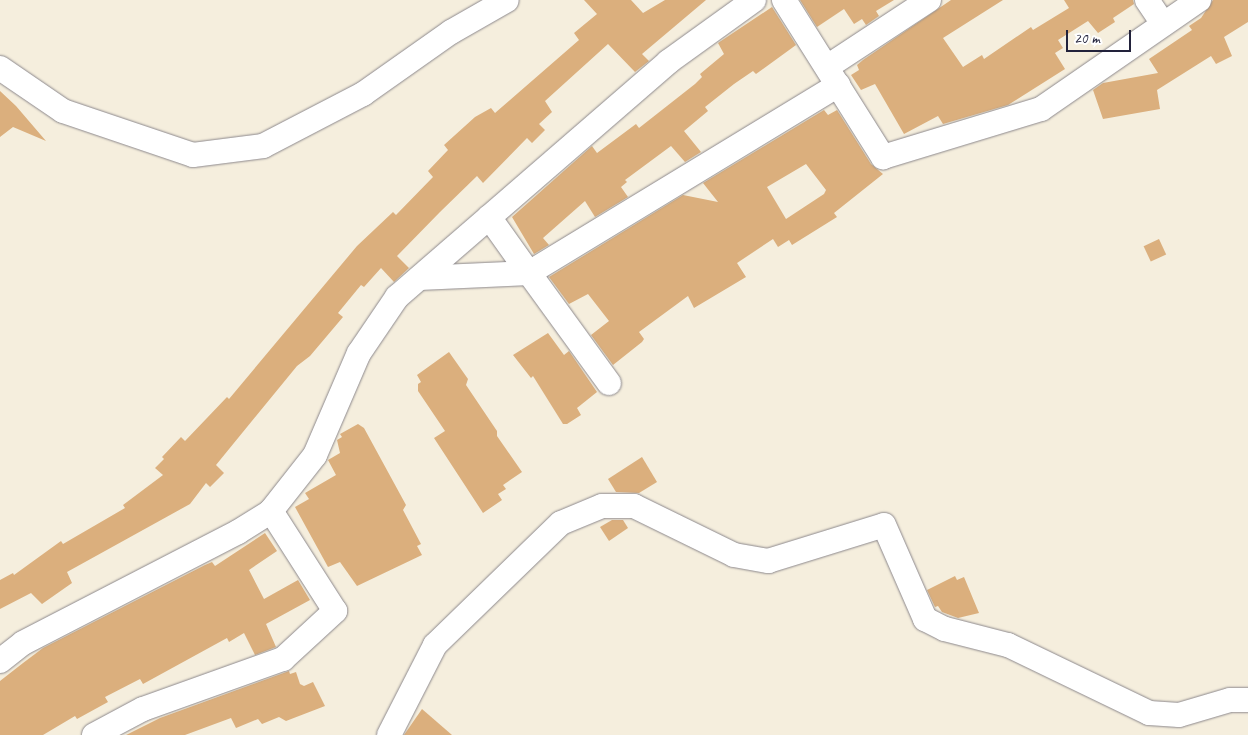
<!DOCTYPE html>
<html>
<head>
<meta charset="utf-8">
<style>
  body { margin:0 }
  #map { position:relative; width:1248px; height:735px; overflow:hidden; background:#f5eedd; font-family:Caveat,sans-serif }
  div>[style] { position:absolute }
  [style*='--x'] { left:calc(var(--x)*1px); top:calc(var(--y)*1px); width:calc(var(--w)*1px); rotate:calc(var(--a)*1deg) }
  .building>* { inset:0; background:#dbaf7d; transform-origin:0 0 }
  .roads { filter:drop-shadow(0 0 1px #8c888c) drop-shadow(0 0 1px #8c888c) }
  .street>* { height:24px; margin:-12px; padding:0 12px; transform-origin:12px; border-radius:12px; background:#fff }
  span { translate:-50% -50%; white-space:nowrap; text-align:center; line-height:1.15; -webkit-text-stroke:4px #fff; paint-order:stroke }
  .scale { position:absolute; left:1066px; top:30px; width:65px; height:22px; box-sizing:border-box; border:2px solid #22223b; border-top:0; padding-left:6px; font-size:15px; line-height:18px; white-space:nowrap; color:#22223b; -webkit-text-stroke:4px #fff; paint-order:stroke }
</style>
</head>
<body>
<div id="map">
  <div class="building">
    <div style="clip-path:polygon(584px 0,631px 0,643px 13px,665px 0,706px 0,642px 54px,649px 61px,635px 72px,608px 44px,545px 101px,552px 112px,539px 124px,545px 130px,532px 143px,527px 138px,483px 183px,477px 176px,440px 212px,397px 256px,409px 268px,394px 282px,381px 268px,364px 287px,361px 285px,338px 313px,343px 317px,310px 356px,297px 366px,216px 465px,224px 473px,210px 487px,206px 483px,190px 504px,67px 572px,72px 583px,42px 604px,31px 593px,0 609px,0 580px,13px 573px,14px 575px,61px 541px,63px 544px,125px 508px,123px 505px,163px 475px,155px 468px,164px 459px,162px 457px,181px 437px,185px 441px,227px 397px,229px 399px,357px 246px,393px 212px,396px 215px,433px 177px,428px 171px,448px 150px,444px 145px,475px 117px,491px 108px,495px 113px,579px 40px,574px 33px,597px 14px)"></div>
    <div style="clip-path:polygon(800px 0,894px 0,876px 11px,879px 16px,866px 25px,862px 19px,854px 24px,844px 9px,817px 27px)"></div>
    <div style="clip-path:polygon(951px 0,1003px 0,943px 38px,963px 67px,982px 55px,984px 59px,1031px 27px,1033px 30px,1069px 8px,1064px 0,1133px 0,1134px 4px,1113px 18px,1115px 22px,1098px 33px,1088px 21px,1058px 40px,1063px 48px,1055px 53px,1065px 69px,1008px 105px,943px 124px,938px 116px,904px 134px,875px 84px,861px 90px,851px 75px,859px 70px,857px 65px,863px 60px)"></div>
    <div style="clip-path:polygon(1213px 0,1248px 0,1248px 22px,1224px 37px,1232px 56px,1216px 64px,1211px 56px,1157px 90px,1160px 109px,1103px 119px,1093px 90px,1103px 83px,1158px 73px,1149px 59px,1192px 30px,1189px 26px,1201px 18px)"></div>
    <div style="clip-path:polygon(772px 7px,796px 45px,756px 74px,753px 71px,734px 84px,705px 107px,708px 111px,684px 131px,701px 152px,685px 162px,671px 146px,625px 180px,627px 182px,621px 187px,628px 197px,595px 217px,585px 201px,543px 238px,549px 245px,534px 254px,512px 217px,592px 146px,597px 153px,636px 124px,639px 128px,695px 84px,702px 77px,700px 74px,724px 54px,718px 43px)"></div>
    <div style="clip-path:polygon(0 91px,16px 106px,46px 141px,13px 127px,0 137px)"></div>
    <div style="clip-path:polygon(evenodd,824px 110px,828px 115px,837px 110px,871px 164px,883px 174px,834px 213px,837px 217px,792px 245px,789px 240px,778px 247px,773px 239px,737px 263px,746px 277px,694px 308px,688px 296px,639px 332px,644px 339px,642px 342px,613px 365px,591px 335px,609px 321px,588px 294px,569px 304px,549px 277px,683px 195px,718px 202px,703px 183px,824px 110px,806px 164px,826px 190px,824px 194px,786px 219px,767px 187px,806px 164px)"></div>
    <div style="left:1159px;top:239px;width:17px;height:17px;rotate:65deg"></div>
    <div style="clip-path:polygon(548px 333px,564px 355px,569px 351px,597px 392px,577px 408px,581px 415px,567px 424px,563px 424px,533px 376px,531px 378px,513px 355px)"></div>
    <div style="clip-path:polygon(449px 352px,468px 379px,466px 385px,497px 431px,497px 436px,522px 472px,503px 485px,506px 489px,498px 494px,502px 500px,483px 513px,434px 438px,445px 431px,418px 391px,418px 384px,421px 382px,417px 375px)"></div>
    <div style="clip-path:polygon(358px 424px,364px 428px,406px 505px,403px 510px,421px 544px,417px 546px,422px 555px,357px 586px,340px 562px,328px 567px,295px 507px,309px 499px,305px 493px,336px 475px,328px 460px,340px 453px,337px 440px,342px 437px,340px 434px)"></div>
    <div style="clip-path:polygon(642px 457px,657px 482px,639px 493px,616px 492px,608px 479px)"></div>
    <div style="clip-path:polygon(612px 520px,623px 520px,628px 528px,609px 541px,600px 527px)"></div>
    <div style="clip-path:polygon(265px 533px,277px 551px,249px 570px,264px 599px,298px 580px,310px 600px,266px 624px,276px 647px,255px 655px,244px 633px,229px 642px,227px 638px,143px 684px,140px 679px,105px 697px,108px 702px,77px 719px,75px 716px,43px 735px,0 735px,0 681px,23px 663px,43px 648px,205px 565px,212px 562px,215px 566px)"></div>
    <div style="clip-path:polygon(955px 576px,957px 580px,964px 577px,979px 613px,958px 618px,942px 612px,938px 606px,935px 607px,927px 590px)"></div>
    <div style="clip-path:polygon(289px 671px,290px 674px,296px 672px,300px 684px,304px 686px,313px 682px,325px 706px,286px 721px,279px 717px,262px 724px,258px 719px,236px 728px,231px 718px,185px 735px,126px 735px,160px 718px)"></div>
    <div style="clip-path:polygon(422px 709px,452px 735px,404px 735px)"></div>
  </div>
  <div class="roads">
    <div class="street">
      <div style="--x:784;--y:0;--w:186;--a:57.8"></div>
      <div style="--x:883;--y:157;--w:165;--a:-16.9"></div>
      <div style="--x:1041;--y:109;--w:192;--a:-34.6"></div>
      <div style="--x:1147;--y:0;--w:29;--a:56"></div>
      <div style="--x:827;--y:67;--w:122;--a:-33.3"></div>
      <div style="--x:0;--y:68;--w:76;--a:34.3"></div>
      <div style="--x:63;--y:111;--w:137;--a:18.7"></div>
      <div style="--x:193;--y:155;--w:71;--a:-7.3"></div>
      <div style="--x:263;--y:146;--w:113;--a:-27.5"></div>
      <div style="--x:363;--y:94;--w:108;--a:-35.2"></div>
      <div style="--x:451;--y:32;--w:64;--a:-29.7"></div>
      <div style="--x:489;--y:217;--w:69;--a:54.5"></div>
      <div style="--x:529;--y:273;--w:362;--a:-31.3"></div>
      <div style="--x:420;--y:278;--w:109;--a:-2.6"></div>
      <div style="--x:529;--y:273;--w:136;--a:54"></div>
      <div style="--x:0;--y:661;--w:29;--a:-38"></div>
      <div style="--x:23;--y:643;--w:242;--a:-27.3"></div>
      <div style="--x:238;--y:532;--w:39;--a:-32"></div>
      <div style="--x:271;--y:511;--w:71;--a:-51.8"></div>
      <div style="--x:315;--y:455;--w:111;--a:-66.7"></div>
      <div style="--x:359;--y:353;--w:68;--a:-55.8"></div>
      <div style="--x:397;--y:297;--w:359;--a:-40.9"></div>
      <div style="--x:668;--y:62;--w:106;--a:-35.8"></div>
      <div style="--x:94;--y:735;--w:55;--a:-28"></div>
      <div style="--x:143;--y:709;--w:149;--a:-19.7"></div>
      <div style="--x:283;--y:659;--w:71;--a:-42.7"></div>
      <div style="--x:335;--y:611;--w:119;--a:-122.6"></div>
      <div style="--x:389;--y:735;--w:101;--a:-62.9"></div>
      <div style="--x:435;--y:645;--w:175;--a:-44.1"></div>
      <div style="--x:561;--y:523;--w:44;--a:-22.5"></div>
      <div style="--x:602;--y:506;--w:32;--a:0"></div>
      <div style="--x:634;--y:506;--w:111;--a:26.1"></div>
      <div style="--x:734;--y:555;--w:35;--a:10"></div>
      <div style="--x:768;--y:561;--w:121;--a:-17.2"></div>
      <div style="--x:884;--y:525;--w:103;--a:66.4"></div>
      <div style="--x:925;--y:619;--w:22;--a:27"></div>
      <div style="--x:945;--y:629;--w:65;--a:14.3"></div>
      <div style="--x:1008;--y:645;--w:157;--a:25.7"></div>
      <div style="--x:1149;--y:713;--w:30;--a:4"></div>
      <div style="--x:1179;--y:715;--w:53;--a:-16.4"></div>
      <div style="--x:1230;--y:700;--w:18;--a:0"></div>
    </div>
  </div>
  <div class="scale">20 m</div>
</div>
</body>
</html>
